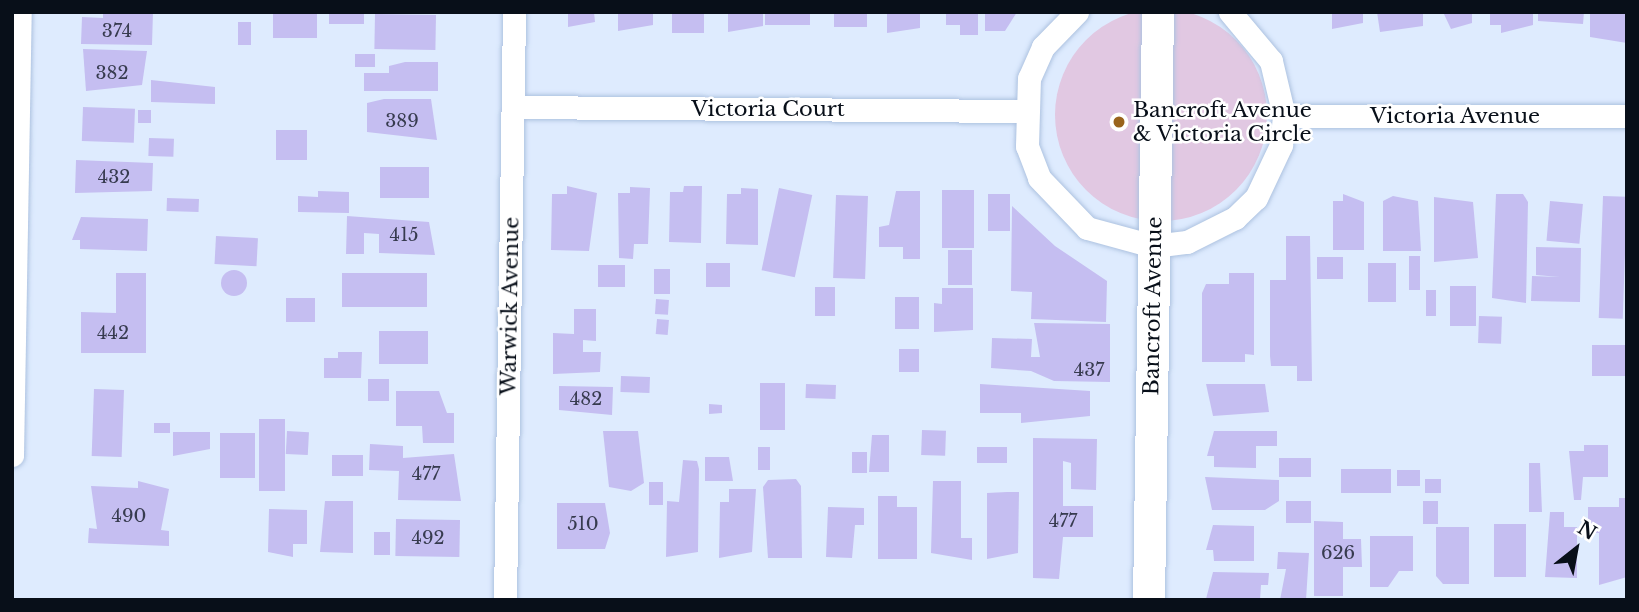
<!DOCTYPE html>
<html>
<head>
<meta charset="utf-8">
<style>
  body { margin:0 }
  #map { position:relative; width:1639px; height:612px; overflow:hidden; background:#deebfe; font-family:"Libre Baskerville",serif }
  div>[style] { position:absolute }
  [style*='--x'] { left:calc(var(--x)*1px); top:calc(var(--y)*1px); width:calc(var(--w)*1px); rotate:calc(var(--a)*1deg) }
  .green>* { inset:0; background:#e1c8e2 }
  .round { border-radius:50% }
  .building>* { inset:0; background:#c5bef1; transform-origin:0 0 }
  .roads { filter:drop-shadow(0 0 2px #adc2e0) drop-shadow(0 0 2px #adc2e0) }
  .minor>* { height:23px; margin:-11.5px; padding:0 11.5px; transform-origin:11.5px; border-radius:11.5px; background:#fff }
  .secondary>* { height:32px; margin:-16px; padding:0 16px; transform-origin:16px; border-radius:16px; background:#fff }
  .dots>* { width:19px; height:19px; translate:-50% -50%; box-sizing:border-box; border:4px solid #fff; border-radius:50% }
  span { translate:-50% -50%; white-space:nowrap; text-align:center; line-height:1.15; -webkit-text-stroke:5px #fff; paint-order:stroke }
  .number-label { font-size:18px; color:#373b4f }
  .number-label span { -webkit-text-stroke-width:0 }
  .street-label { font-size:21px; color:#080f19 }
  .poi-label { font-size:21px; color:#080f19 }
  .left { translate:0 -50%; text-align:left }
  .frame { position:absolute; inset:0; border:14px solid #080f19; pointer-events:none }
  .north { position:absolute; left:1541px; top:514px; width:70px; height:70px; -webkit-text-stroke:5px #fff; paint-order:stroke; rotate:31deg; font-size:19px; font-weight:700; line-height:28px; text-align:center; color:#080f19 }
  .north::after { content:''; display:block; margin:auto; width:24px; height:32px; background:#080f19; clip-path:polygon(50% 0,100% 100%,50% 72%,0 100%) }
</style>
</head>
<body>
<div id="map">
  <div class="green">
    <div class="round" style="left:1055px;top:9px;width:212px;height:212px"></div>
  </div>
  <div class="building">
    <div style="clip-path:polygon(103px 12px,153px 12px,152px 45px,81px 44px,82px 17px,103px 18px)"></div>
    <div style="left:273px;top:12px;width:44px;height:26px"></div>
    <div style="left:329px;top:12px;width:35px;height:12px"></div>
    <div style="clip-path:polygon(568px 12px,594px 12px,595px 22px,568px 27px)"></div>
    <div style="clip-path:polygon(618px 12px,653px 12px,653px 25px,618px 31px)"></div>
    <div style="left:672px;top:12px;width:32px;height:21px"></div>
    <div style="clip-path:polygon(728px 12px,763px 12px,763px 26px,728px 32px)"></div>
    <div style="left:765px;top:12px;width:45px;height:13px"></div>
    <div style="left:834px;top:12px;width:33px;height:15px"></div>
    <div style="clip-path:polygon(887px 12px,920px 12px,920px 28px,887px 33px)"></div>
    <div style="clip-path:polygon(946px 12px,978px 12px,978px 35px,960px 35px,960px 25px,946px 25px)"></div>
    <div style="clip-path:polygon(985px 12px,1017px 12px,1005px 31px,985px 31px)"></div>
    <div style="clip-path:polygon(1332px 12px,1363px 12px,1363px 23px,1332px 29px)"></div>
    <div style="clip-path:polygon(1377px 12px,1423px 12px,1423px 26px,1380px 32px)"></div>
    <div style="clip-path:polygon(1443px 12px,1472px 12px,1472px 23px,1451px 29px)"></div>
    <div style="clip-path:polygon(1490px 12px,1533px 12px,1533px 25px,1501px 33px,1501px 25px,1490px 25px)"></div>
    <div style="clip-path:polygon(1538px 12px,1584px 12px,1583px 24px,1538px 21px)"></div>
    <div style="clip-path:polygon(1590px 12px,1627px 12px,1627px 43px,1590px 37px)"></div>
    <div style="left:375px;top:14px;width:61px;height:35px;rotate:1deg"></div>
    <div style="left:251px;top:22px;width:23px;height:13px;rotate:90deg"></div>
    <div style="clip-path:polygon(83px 49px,147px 51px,142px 85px,86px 91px)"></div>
    <div style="left:355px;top:54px;width:20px;height:13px"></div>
    <div style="clip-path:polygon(405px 62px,438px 62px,438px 91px,364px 91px,364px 73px,389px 73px,389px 66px)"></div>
    <div style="clip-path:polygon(151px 80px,215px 87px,215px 104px,151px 102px)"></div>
    <div style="clip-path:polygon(384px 99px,431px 99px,437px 140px,367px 132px,367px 103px)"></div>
    <div style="left:83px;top:107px;width:52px;height:34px;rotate:2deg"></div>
    <div style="left:138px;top:110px;width:13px;height:13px"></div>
    <div style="left:276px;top:130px;width:31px;height:30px"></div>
    <div style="left:149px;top:138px;width:25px;height:18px;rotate:2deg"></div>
    <div style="clip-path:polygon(76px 160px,153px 163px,152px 191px,75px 193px)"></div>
    <div style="left:380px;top:167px;width:49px;height:31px"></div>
    <div style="clip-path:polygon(567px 186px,597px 193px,589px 251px,551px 250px,552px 194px,567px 194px)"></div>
    <div style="clip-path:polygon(684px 186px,702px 186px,701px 243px,669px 242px,670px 192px,683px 192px)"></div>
    <div style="clip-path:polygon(630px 187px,650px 188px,648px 244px,634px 244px,633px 259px,619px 258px,618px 193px,630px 193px)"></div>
    <div style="clip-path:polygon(741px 188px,758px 189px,758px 245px,726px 244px,727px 194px,741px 194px)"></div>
    <div style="left:779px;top:188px;width:34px;height:84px;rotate:12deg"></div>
    <div style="left:942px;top:190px;width:32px;height:58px"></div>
    <div style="clip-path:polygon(318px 191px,349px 192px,349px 213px,298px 212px,298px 196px,318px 197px)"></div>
    <div style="clip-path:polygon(896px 191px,920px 191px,920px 259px,903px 259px,903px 247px,879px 247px,879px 227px,889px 225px)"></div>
    <div style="left:988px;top:194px;width:22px;height:37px"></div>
    <div style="clip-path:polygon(1343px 194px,1364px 202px,1364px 250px,1333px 250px,1333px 201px,1343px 201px)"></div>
    <div style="clip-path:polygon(1496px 194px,1523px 194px,1528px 202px,1526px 303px,1492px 298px)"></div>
    <div style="left:836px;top:195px;width:32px;height:83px;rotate:2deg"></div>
    <div style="clip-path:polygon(1393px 196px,1418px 201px,1421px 251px,1383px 251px,1383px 201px)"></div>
    <div style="left:1603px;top:196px;width:24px;height:122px;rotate:2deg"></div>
    <div style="clip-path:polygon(1434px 197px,1473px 202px,1478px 258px,1434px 262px)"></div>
    <div style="left:167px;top:198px;width:32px;height:13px;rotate:2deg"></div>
    <div style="left:1550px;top:201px;width:33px;height:40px;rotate:5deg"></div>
    <div style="clip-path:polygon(1012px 206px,1055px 246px,1107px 281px,1106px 322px,1031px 319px,1032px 292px,1011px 291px)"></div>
    <div style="clip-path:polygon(347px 216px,429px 222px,435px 255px,379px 253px,379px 234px,364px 233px,364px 254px,346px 254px)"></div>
    <div style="clip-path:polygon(81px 217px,148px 219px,147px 251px,80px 249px,80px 240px,72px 240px)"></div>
    <div style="left:216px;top:236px;width:42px;height:28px;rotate:3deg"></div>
    <div style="clip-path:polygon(1286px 236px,1310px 236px,1312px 381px,1297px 381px,1297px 366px,1271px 366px,1270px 356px,1270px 280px,1286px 280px)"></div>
    <div style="clip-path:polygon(1536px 247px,1581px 248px,1580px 302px,1531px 301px,1532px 276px,1560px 277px,1536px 275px)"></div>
    <div style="left:948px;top:250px;width:24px;height:35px"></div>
    <div style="left:1409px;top:256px;width:11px;height:34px"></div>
    <div style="left:1317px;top:257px;width:26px;height:22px"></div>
    <div style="left:730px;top:263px;width:24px;height:24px;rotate:90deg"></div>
    <div style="left:1368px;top:263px;width:28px;height:39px"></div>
    <div style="left:598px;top:265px;width:27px;height:22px"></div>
    <div style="left:654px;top:269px;width:16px;height:25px"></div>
    <div class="round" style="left:221px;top:270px;width:26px;height:26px"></div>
    <div style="clip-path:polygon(116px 273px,146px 273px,146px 353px,81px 353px,81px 312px,116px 313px)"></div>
    <div style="left:342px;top:273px;width:85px;height:34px"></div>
    <div style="clip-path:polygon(1229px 273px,1254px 273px,1254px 355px,1245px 354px,1245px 362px,1202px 362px,1202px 293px,1206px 284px,1229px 284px)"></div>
    <div style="left:1450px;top:286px;width:26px;height:40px"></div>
    <div style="left:815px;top:287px;width:20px;height:29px"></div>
    <div style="clip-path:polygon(942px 288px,973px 288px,973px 330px,934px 332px,934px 303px,942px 304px)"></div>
    <div style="left:1426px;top:290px;width:10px;height:26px"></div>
    <div style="left:895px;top:297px;width:24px;height:32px"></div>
    <div style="left:286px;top:298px;width:29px;height:24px"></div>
    <div style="left:656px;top:299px;width:13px;height:15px;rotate:4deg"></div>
    <div style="clip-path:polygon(574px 309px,596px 309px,596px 341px,583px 340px,583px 352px,601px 352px,600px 372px,553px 374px,553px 333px,574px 334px)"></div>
    <div style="left:1479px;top:316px;width:23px;height:27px;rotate:2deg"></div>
    <div style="left:657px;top:319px;width:12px;height:15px;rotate:5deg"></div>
    <div style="clip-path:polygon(1034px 323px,1110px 324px,1110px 382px,1054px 381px,1031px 371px,991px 368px,992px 338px,1032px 339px,1031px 357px,1040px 357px)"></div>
    <div style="left:379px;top:331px;width:49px;height:33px"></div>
    <div style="left:1592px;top:345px;width:35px;height:31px"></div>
    <div style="left:899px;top:349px;width:20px;height:23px"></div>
    <div style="clip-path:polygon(338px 352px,362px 352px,361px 378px,324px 378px,324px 358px,338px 358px)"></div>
    <div style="left:621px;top:376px;width:29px;height:16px;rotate:2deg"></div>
    <div style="left:368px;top:379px;width:21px;height:22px"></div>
    <div style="left:760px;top:383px;width:25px;height:47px"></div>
    <div style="left:806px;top:384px;width:30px;height:14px;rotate:2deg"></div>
    <div style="clip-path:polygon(980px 384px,1090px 391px,1090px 416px,1021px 423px,1021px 413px,980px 413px)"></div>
    <div style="clip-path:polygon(1206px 384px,1265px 384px,1269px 412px,1213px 416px)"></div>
    <div style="clip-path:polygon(559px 386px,613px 387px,612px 415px,559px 410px)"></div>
    <div style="left:94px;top:389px;width:30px;height:67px;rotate:2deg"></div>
    <div style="clip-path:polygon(396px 391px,439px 391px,447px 413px,454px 413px,454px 443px,423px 443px,422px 426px,396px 426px)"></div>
    <div style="clip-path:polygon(709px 404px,722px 405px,722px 413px,709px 414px)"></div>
    <div style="left:259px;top:419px;width:26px;height:72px"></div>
    <div style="left:154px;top:423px;width:16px;height:10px"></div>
    <div style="left:922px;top:430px;width:24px;height:25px;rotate:2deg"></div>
    <div style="left:287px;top:431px;width:22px;height:23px;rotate:3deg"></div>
    <div style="clip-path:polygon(603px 431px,638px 431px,644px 483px,631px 491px,609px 487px)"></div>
    <div style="clip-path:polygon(1214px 431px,1277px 431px,1277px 446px,1256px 446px,1256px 468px,1214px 467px,1214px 456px,1207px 456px)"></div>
    <div style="clip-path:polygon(173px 432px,210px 432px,210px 449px,173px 456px)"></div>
    <div style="left:220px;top:433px;width:35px;height:45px"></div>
    <div style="clip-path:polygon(872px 435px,889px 435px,889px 472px,869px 472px)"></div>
    <div style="clip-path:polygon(1033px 438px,1097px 439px,1096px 490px,1071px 489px,1071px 463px,1063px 461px,1063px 506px,1093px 506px,1093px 537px,1063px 537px,1059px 579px,1033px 578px)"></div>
    <div style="clip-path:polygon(370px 444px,403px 446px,403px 458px,454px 454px,461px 501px,398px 500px,399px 471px,369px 470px)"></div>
    <div style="clip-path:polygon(1584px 445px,1608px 445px,1608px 477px,1583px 477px,1581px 500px,1574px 500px,1569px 451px,1584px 451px)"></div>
    <div style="left:758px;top:447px;width:12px;height:23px"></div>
    <div style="left:977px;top:447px;width:30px;height:16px"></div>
    <div style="left:852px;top:452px;width:15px;height:21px"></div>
    <div style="left:332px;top:455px;width:31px;height:21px"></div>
    <div style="clip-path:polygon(705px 457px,729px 457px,733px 481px,705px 481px)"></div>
    <div style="left:1279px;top:458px;width:32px;height:19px"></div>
    <div style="clip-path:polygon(683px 460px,697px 461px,699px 469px,698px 552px,666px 557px,667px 501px,679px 502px)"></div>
    <div style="clip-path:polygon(1529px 463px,1540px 463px,1542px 512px,1529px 512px)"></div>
    <div style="left:1341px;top:469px;width:50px;height:24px"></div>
    <div style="left:1420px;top:470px;width:16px;height:23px;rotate:90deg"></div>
    <div style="clip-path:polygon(1205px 477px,1279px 480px,1279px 501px,1265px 510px,1212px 510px)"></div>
    <div style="clip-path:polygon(796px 479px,801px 486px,802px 558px,768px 558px,763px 487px,768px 480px)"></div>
    <div style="left:1425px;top:479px;width:16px;height:14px"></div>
    <div style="clip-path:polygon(138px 481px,169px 489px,161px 530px,169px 531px,169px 546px,88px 543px,89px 528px,97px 529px,91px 486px,138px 488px)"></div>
    <div style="clip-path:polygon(933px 481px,961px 481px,961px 538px,972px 538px,972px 560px,931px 553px)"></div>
    <div style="left:649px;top:482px;width:14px;height:23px"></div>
    <div style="clip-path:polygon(729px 489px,756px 489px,752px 552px,719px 558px,720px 502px,729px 502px)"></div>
    <div style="clip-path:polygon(1007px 492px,1019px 492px,1018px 553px,987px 559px,987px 493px)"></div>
    <div style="clip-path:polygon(878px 496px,897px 496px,897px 507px,917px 507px,917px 559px,878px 559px)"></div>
    <div style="clip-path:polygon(1619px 498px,1627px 498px,1627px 577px,1599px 585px,1599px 533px,1588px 533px,1588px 507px,1619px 507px)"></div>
    <div style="clip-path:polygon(325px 501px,353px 501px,353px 553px,320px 552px)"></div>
    <div style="left:1286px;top:501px;width:25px;height:22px"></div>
    <div style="left:1423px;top:501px;width:15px;height:23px"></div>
    <div style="clip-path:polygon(557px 503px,605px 503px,610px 533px,605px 549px,557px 549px)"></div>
    <div style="clip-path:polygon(828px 507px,864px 508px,864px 525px,855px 525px,852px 558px,826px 557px)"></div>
    <div style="clip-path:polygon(269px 509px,307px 510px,307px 544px,293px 544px,293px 557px,268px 552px)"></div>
    <div style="clip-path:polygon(1550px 512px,1564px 512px,1564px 527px,1577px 527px,1577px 578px,1545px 577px)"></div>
    <div style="left:396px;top:519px;width:64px;height:37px;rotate:1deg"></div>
    <div style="clip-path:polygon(1314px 521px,1343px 522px,1343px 539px,1361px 539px,1362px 567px,1343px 567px,1343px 596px,1314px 596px)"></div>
    <div style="left:1494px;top:524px;width:32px;height:53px"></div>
    <div style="clip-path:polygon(1213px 525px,1254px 526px,1254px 561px,1214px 561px,1213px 550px,1206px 550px)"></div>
    <div style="clip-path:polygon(1436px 527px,1469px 527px,1469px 584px,1443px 584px,1436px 576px)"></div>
    <div style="left:374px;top:532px;width:16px;height:23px"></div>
    <div style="clip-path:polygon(1370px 536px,1413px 536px,1413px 571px,1399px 571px,1388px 587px,1370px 587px)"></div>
    <div style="clip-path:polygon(1278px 552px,1309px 553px,1306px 600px,1280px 600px,1286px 569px,1277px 569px)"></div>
    <div style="clip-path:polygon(1213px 572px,1269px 573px,1268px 585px,1261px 585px,1260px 600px,1206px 599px)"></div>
  </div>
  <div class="roads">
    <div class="minor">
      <div style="--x:1077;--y:12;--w:49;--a:134.2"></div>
      <div style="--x:1043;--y:47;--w:34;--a:114"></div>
      <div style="--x:1029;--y:78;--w:68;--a:91.7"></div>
      <div style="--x:1027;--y:146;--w:34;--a:69"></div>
      <div style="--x:1039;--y:178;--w:69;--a:46.2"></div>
      <div style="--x:1087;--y:228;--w:68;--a:15.3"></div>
      <div style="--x:1153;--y:246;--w:34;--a:-7"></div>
      <div style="--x:1187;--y:242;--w:54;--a:-26.6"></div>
      <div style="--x:1235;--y:218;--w:29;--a:-44"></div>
      <div style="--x:1256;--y:198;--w:59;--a:-64.7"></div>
      <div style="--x:1281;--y:145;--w:29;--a:-84"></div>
      <div style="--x:1284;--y:116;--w:57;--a:-103.3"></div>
      <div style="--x:1271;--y:61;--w:64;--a:-129.9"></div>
      <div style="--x:513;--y:107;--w:511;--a:0.45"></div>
      <div style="--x:1284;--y:116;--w:343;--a:0"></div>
      <div style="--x:12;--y:455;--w:443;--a:-89"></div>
      <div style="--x:505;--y:600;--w:588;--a:-89.12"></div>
    </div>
    <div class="secondary">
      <div style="--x:1149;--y:600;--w:588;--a:-89.12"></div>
    </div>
  </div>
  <div class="dots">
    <div style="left:1119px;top:122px;background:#99631c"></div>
  </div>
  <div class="number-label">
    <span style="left:117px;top:31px">374</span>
    <span style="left:112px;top:73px">382</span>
    <span style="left:402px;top:121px">389</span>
    <span style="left:114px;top:177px">432</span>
    <span style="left:404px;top:235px">415</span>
    <span style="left:113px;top:333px">442</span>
    <span style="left:1089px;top:370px">437</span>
    <span style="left:586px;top:399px">482</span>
    <span style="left:426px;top:474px">477</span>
    <span style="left:129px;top:516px">490</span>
    <span style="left:1063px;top:521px">477</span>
    <span style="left:583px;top:524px">510</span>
    <span style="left:428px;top:538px">492</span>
    <span style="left:1338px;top:553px">626</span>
  </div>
  <div class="street-label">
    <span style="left:768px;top:109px">Victoria Court</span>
    <span style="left:1455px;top:116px">Victoria Avenue</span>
    <span style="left:510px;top:306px;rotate:-89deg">Warwick Avenue</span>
    <span style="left:1153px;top:306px;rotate:-89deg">Bancroft Avenue</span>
  </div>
  <div class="poi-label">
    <span class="left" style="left:1133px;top:122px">Bancroft Avenue<br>&amp; Victoria Circle</span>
  </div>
  <div class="frame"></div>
  <div class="north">N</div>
</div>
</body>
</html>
